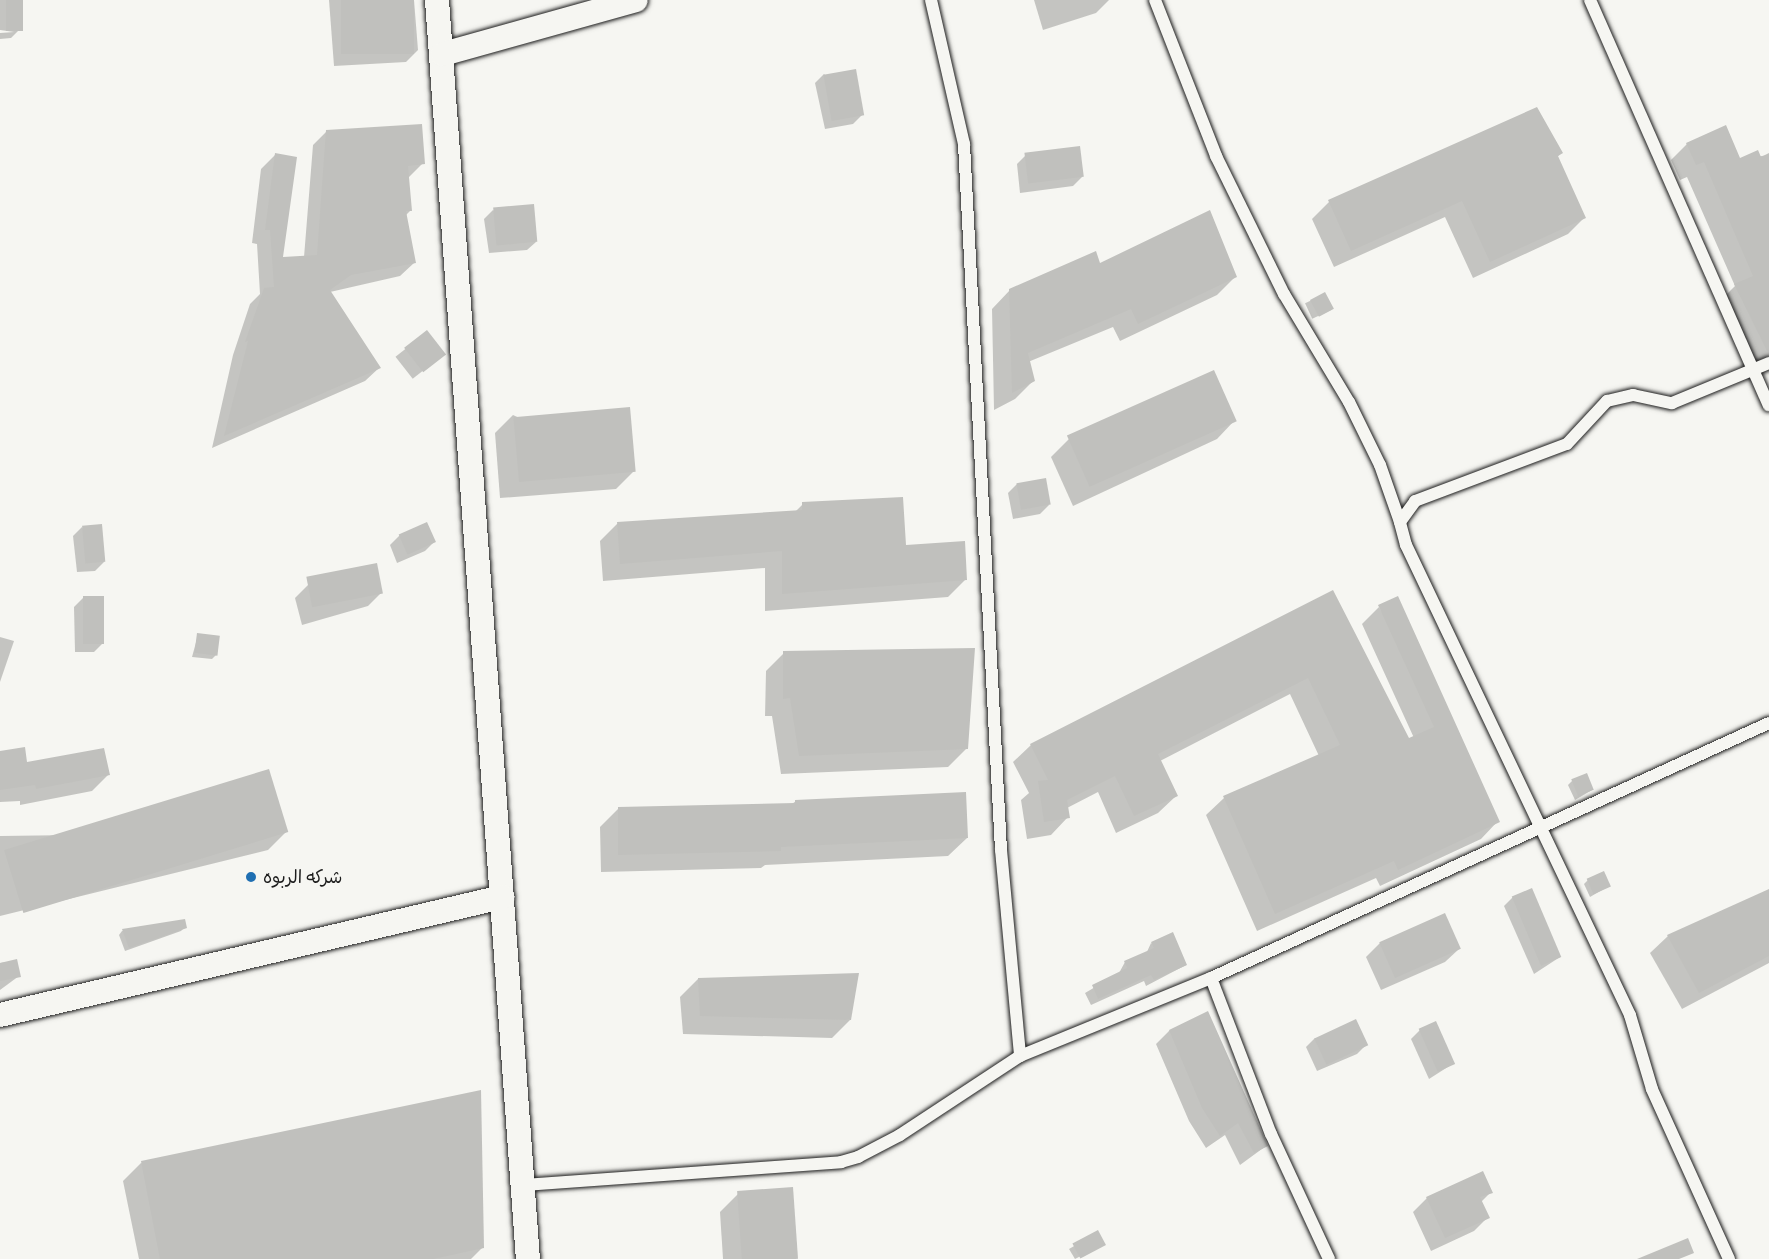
<!DOCTYPE html>
<html>
<head>
<meta charset="utf-8">
<style>
  body { margin:0 }
  #map { position:relative; width:1769px; height:1259px; overflow:hidden; background:#f6f6f2; font-family:"Patrick Hand","Playpen Sans Arabic",sans-serif }
  div>[style] { position:absolute }
  [style*='--x'] { left:calc(var(--x)*1px); top:calc(var(--y)*1px); width:calc(var(--w)*1px); rotate:calc(var(--a)*1deg) }
  .shadow>* { inset:0; background:#0003; transform-origin:0 0 }
  .building>* { inset:0; background:#c0c0bd; transform-origin:0 0 }
  .roads { filter:drop-shadow(0 0 2px #1c1c1c) drop-shadow(0 0 2px #1c1c1c) }
  .service>* { height:12px; margin:-6px; padding:0 6px; transform-origin:6px; border-radius:6px; background:#f6f6f2 }
  .minor>* { height:24px; margin:-12px; padding:0 12px; transform-origin:12px; border-radius:12px; background:#f6f6f2 }
  .dots>* { width:16px; height:16px; translate:-50% -50%; box-sizing:border-box; border:3px solid #f6f6f2; border-radius:50% }
  span { translate:-50% -50%; white-space:nowrap; text-align:center; line-height:1.15; -webkit-text-stroke:6px #f6f6f2; paint-order:stroke }
  .poi-label { font-size:18px; color:#1c1c1c }
  .left { translate:0 -50%; text-align:left }
</style>
</head>
<body>
<div id="map">
  <div class="shadow">
    <div style="clip-path:polygon(0 0,21px 0,20px 29px,11px 38px,0 39px,0 33px,14px 32px,0 30px)"></div>
    <div style="clip-path:polygon(329px 0,414px 0,418px 50px,406px 62px,334px 66px)"></div>
    <div style="clip-path:polygon(1034px 0,1109px 0,1096px 13px,1043px 30px)"></div>
    <div style="clip-path:polygon(824px 74px,862px 115px,853px 124px,825px 129px,815px 83px)"></div>
    <div style="clip-path:polygon(327px 131px,423px 163px,408px 178px,411px 210px,406px 215px,414px 263px,400px 276px,330px 292px,379px 368px,365px 381px,212px 448px,233px 355px,250px 304px,260px 294px,257px 244px,252px 243px,261px 169px,275px 155px,281px 258px,304px 257px,313px 145px)"></div>
    <div style="clip-path:polygon(1687px 144px,1740px 159px,1769px 155px,1769px 356px,1748px 365px,1719px 302px,1735px 286px,1687px 177px,1680px 180px,1671px 160px)"></div>
    <div style="clip-path:polygon(1561px 153px,1557px 157px,1584px 218px,1568px 234px,1473px 278px,1445px 217px,1334px 267px,1312px 219px,1329px 202px)"></div>
    <div style="clip-path:polygon(1026px 155px,1082px 177px,1073px 186px,1020px 193px,1017px 164px)"></div>
    <div style="clip-path:polygon(493px 210px,536px 242px,527px 250px,489px 253px,484px 219px)"></div>
    <div style="clip-path:polygon(1099px 265px,1235px 277px,1217px 295px,1120px 341px,1113px 327px,1028px 362px,1033px 381px,1015px 399px,994px 410px,992px 309px,1010px 290px)"></div>
    <div style="left:1325px;top:294px;width:17px;height:22px;rotate:65deg"></div>
    <div style="left:427px;top:332px;width:28px;height:40px;rotate:52deg"></div>
    <div style="clip-path:polygon(513px 415px,634px 471px,616px 489px,500px 498px,495px 433px)"></div>
    <div style="clip-path:polygon(1235px 420px,1217px 439px,1073px 506px,1051px 457px,1069px 439px)"></div>
    <div style="clip-path:polygon(1017px 484px,1049px 505px,1040px 514px,1013px 519px,1008px 493px)"></div>
    <div style="clip-path:polygon(803px 504px,905px 546px,965px 580px,948px 597px,765px 611px,765px 568px,603px 581px,600px 541px,617px 524px,795px 512px)"></div>
    <div style="clip-path:polygon(427px 524px,434px 542px,425px 551px,397px 563px,390px 545px,399px 536px)"></div>
    <div style="clip-path:polygon(82px 527px,104px 562px,95px 571px,77px 572px,73px 536px)"></div>
    <div style="clip-path:polygon(309px 584px,382px 592px,368px 606px,302px 625px,295px 598px)"></div>
    <div style="clip-path:polygon(1333px 592px,1409px 740px,1414px 738px,1362px 624px,1379px 607px,1498px 821px,1481px 839px,1380px 886px,1376px 878px,1257px 931px,1206px 815px,1224px 798px,1319px 756px,1290px 694px,1160px 761px,1176px 796px,1158px 813px,1116px 833px,1098px 792px,1067px 808px,1068px 817px,1051px 835px,1027px 839px,1021px 800px,1029px 793px,1013px 762px,1031px 745px)"></div>
    <div style="clip-path:polygon(83px 598px,103px 643px,94px 652px,75px 652px,74px 607px)"></div>
    <div style="clip-path:polygon(198px 635px,216px 655px,212px 659px,192px 657px)"></div>
    <div style="clip-path:polygon(0 637px,14px 641px,0 682px)"></div>
    <div style="clip-path:polygon(784px 653px,966px 749px,948px 767px,781px 774px,772px 716px,765px 716px,766px 671px)"></div>
    <div style="clip-path:polygon(0 752px,26px 764px,108px 775px,92px 791px,20px 805px,20px 801px,0 802px)"></div>
    <div style="clip-path:polygon(1572px 781px,1592px 790px,1575px 800px,1568px 785px)"></div>
    <div style="clip-path:polygon(796px 801px,967px 838px,948px 856px,765px 865px,761px 868px,601px 872px,600px 827px,618px 809px,792px 804px)"></div>
    <div style="clip-path:polygon(286px 832px,268px 850px,0 916px,0 836px)"></div>
    <div style="clip-path:polygon(1588px 880px,1609px 886px,1590px 897px,1584px 884px)"></div>
    <div style="clip-path:polygon(1769px 890px,1769px 963px,1682px 1009px,1650px 953px,1668px 936px)"></div>
    <div style="clip-path:polygon(1513px 897px,1560px 957px,1534px 974px,1504px 906px)"></div>
    <div style="clip-path:polygon(183px 921px,185px 927px,181px 931px,125px 951px,119px 935px,122px 931px)"></div>
    <div style="clip-path:polygon(1151px 943px,1186px 965px,1146px 986px,1144px 981px,1091px 1005px,1085px 993px,1119px 973px,1125px 962px,1146px 954px)"></div>
    <div style="clip-path:polygon(1380px 943px,1459px 949px,1445px 962px,1381px 990px,1366px 957px)"></div>
    <div style="clip-path:polygon(15px 961px,19px 976px,0 990px,0 963px)"></div>
    <div style="clip-path:polygon(698px 979px,850px 1020px,832px 1038px,683px 1034px,680px 997px)"></div>
    <div style="clip-path:polygon(1207px 1013px,1266px 1146px,1240px 1165px,1225px 1135px,1206px 1148px,1189px 1121px,1156px 1044px,1169px 1031px)"></div>
    <div style="clip-path:polygon(1420px 1030px,1454px 1063px,1429px 1079px,1411px 1039px)"></div>
    <div style="clip-path:polygon(1315px 1038px,1366px 1045px,1357px 1054px,1317px 1071px,1306px 1047px)"></div>
    <div style="clip-path:polygon(141px 1163px,482px 1248px,471px 1259px,139px 1259px,123px 1181px)"></div>
    <div style="clip-path:polygon(1491px 1192px,1481px 1202px,1488px 1217px,1474px 1231px,1431px 1251px,1413px 1212px,1427px 1198px)"></div>
    <div style="clip-path:polygon(738px 1194px,796px 1259px,723px 1259px,720px 1212px)"></div>
    <div style="clip-path:polygon(1098px 1232px,1104px 1244px,1075px 1259px,1069px 1249px)"></div>
  </div>
  <div class="building">
    <div style="left:6px;top:0;width:17px;height:31px"></div>
    <div style="left:341px;top:0;width:73px;height:54px"></div>
    <div style="left:856px;top:69px;width:47px;height:33px;rotate:80deg"></div>
    <div style="clip-path:polygon(1537px 107px,1563px 153px,1558px 156px,1586px 218px,1490px 262px,1462px 201px,1351px 251px,1328px 200px)"></div>
    <div style="clip-path:polygon(422px 124px,425px 164px,408px 166px,412px 211px,406px 211px,416px 263px,351px 275px,330px 290px,381px 368px,224px 436px,248px 341px,245px 342px,264px 288px,274px 287px,270px 230px,265px 230px,275px 153px,297px 157px,283px 257px,317px 255px,326px 130px)"></div>
    <div style="clip-path:polygon(1726px 125px,1740px 158px,1758px 150px,1761px 157px,1769px 153px,1769px 355px,1734px 284px,1753px 276px,1704px 162px,1696px 165px,1686px 143px)"></div>
    <div style="left:1080px;top:146px;width:31px;height:56px;rotate:83deg"></div>
    <div style="left:534px;top:204px;width:38px;height:41px;rotate:85deg"></div>
    <div style="clip-path:polygon(1210px 210px,1237px 277px,1138px 324px,1131px 309px,1028px 353px,1035px 381px,1012px 393px,1009px 289px,1096px 251px,1100px 263px)"></div>
    <div style="left:1325px;top:292px;width:19px;height:17px;rotate:62deg"></div>
    <div style="left:427px;top:330px;width:31px;height:29px;rotate:52deg"></div>
    <div style="left:1214px;top:370px;width:56px;height:161px;rotate:66deg"></div>
    <div style="left:630px;top:407px;width:65px;height:117px;rotate:85deg"></div>
    <div style="left:1046px;top:478px;width:27px;height:30px;rotate:80deg"></div>
    <div style="clip-path:polygon(903px 497px,906px 545px,965px 541px,967px 580px,782px 594px,782px 551px,620px 564px,617px 522px,802px 510px,802px 502px)"></div>
    <div style="left:427px;top:522px;width:22px;height:31px;rotate:66deg"></div>
    <div style="left:102px;top:524px;width:38px;height:20px;rotate:85deg"></div>
    <div style="left:377px;top:563px;width:31px;height:72px;rotate:79deg"></div>
    <div style="clip-path:polygon(1333px 590px,1409px 738px,1434px 727px,1378px 605px,1398px 596px,1500px 822px,1398px 870px,1394px 861px,1275px 914px,1223px 796px,1340px 745px,1308px 678px,1158px 754px,1178px 796px,1134px 816px,1115px 776px,1067px 800px,1070px 818px,1044px 822px,1038px 781px,1048px 780px,1030px 744px)"></div>
    <div style="left:104px;top:596px;width:48px;height:21px;rotate:90deg"></div>
    <div style="left:197px;top:633px;width:23px;height:20px;rotate:7deg"></div>
    <div style="clip-path:polygon(975px 648px,968px 749px,799px 756px,790px 698px,783px 699px,783px 651px)"></div>
    <div style="clip-path:polygon(25px 747px,27px 762px,104px 748px,110px 775px,36px 789px,35px 785px,0 790px,0 751px)"></div>
    <div style="left:269px;top:769px;width:66px;height:277px;rotate:73deg"></div>
    <div style="left:1587px;top:773px;width:18px;height:17px;rotate:68deg"></div>
    <div style="clip-path:polygon(966px 792px,968px 838px,781px 847px,781px 851px,618px 855px,618px 807px,795px 803px,795px 800px)"></div>
    <div style="left:1604px;top:871px;width:17px;height:19px;rotate:66deg"></div>
    <div style="left:1532px;top:888px;width:75px;height:22px;rotate:67deg"></div>
    <div style="clip-path:polygon(1769px 889px,1769px 956px,1699px 993px,1667px 935px)"></div>
    <div style="left:1445px;top:913px;width:39px;height:72px;rotate:66deg"></div>
    <div style="clip-path:polygon(185px 919px,187px 928px,129px 948px,122px 929px)"></div>
    <div style="clip-path:polygon(1173px 932px,1187px 965px,1154px 980px,1151px 975px,1098px 999px,1092px 985px,1127px 968px,1124px 961px,1154px 948px,1151px 942px)"></div>
    <div style="clip-path:polygon(17px 959px,21px 977px,0 981px,0 963px)"></div>
    <div style="clip-path:polygon(859px 973px,851px 1020px,700px 1016px,698px 978px)"></div>
    <div style="clip-path:polygon(1208px 1011px,1268px 1146px,1254px 1153px,1238px 1123px,1220px 1136px,1202px 1108px,1169px 1030px)"></div>
    <div style="left:1356px;top:1019px;width:29px;height:46px;rotate:65deg"></div>
    <div style="left:1436px;top:1021px;width:47px;height:19px;rotate:66deg"></div>
    <div style="clip-path:polygon(481px 1090px,484px 1248px,433px 1259px,160px 1259px,141px 1161px)"></div>
    <div style="clip-path:polygon(1483px 1171px,1493px 1193px,1480px 1197px,1490px 1218px,1445px 1238px,1426px 1197px)"></div>
    <div style="left:793px;top:1187px;width:72px;height:56px;rotate:86deg"></div>
    <div style="left:1098px;top:1230px;width:17px;height:29px;rotate:62deg"></div>
    <div style="clip-path:polygon(1688px 1238px,1694px 1253px,1679px 1259px,1637px 1259px)"></div>
  </div>
  <div class="roads">
    <div class="service">
      <div style="--x:931;--y:0;--w:148;--a:77.1"></div>
      <div style="--x:964;--y:144;--w:707;--a:87"></div>
      <div style="--x:1001;--y:850;--w:207;--a:84.7"></div>
      <div style="--x:1155;--y:0;--w:168;--a:68.6"></div>
      <div style="--x:1216;--y:156;--w:154;--a:63.8"></div>
      <div style="--x:1284;--y:294;--w:126;--a:59"></div>
      <div style="--x:1349;--y:402;--w:70;--a:63.8"></div>
      <div style="--x:1380;--y:465;--w:60;--a:70.7"></div>
      <div style="--x:1590;--y:0;--w:443;--a:66.2"></div>
      <div style="--x:1211;--y:978;--w:167;--a:69"></div>
      <div style="--x:1271;--y:1134;--w:138;--a:65.1"></div>
      <div style="--x:524;--y:1185;--w:318;--a:-4.1"></div>
      <div style="--x:841;--y:1162;--w:18;--a:-16"></div>
      <div style="--x:858;--y:1157;--w:47;--a:-27.6"></div>
      <div style="--x:900;--y:1135;--w:144;--a:-33.4"></div>
      <div style="--x:1020;--y:1056;--w:206;--a:-22.2"></div>
      <div style="--x:1211;--y:978;--w:614;--a:-24.56"></div>
      <div style="--x:1729;--y:1259;--w:187;--a:-114.4"></div>
      <div style="--x:1652;--y:1089;--w:77;--a:-106.6"></div>
      <div style="--x:1630;--y:1015;--w:521;--a:-115.48"></div>
      <div style="--x:1406;--y:545;--w:24;--a:-105"></div>
      <div style="--x:1400;--y:522;--w:26;--a:-54"></div>
      <div style="--x:1415;--y:501;--w:162;--a:-20.6"></div>
      <div style="--x:1567;--y:444;--w:59;--a:-47.1"></div>
      <div style="--x:1607;--y:401;--w:27;--a:-13"></div>
      <div style="--x:1633;--y:395;--w:40;--a:12"></div>
      <div style="--x:1672;--y:403;--w:105;--a:-22.4"></div>
    </div>
    <div class="minor">
      <div style="--x:437;--y:0;--w:1262;--a:85.87"></div>
      <div style="--x:443;--y:54;--w:200;--a:-15.6"></div>
      <div style="--x:0;--y:1015;--w:516;--a:-13.23"></div>
    </div>
  </div>
  <div class="dots">
    <div style="left:251px;top:877px;background:#1f6fb2"></div>
  </div>
  <div class="poi-label">
    <span class="left" style="left:263px;top:877px">شركه الربوه</span>
  </div>
</div>
</body>
</html>
